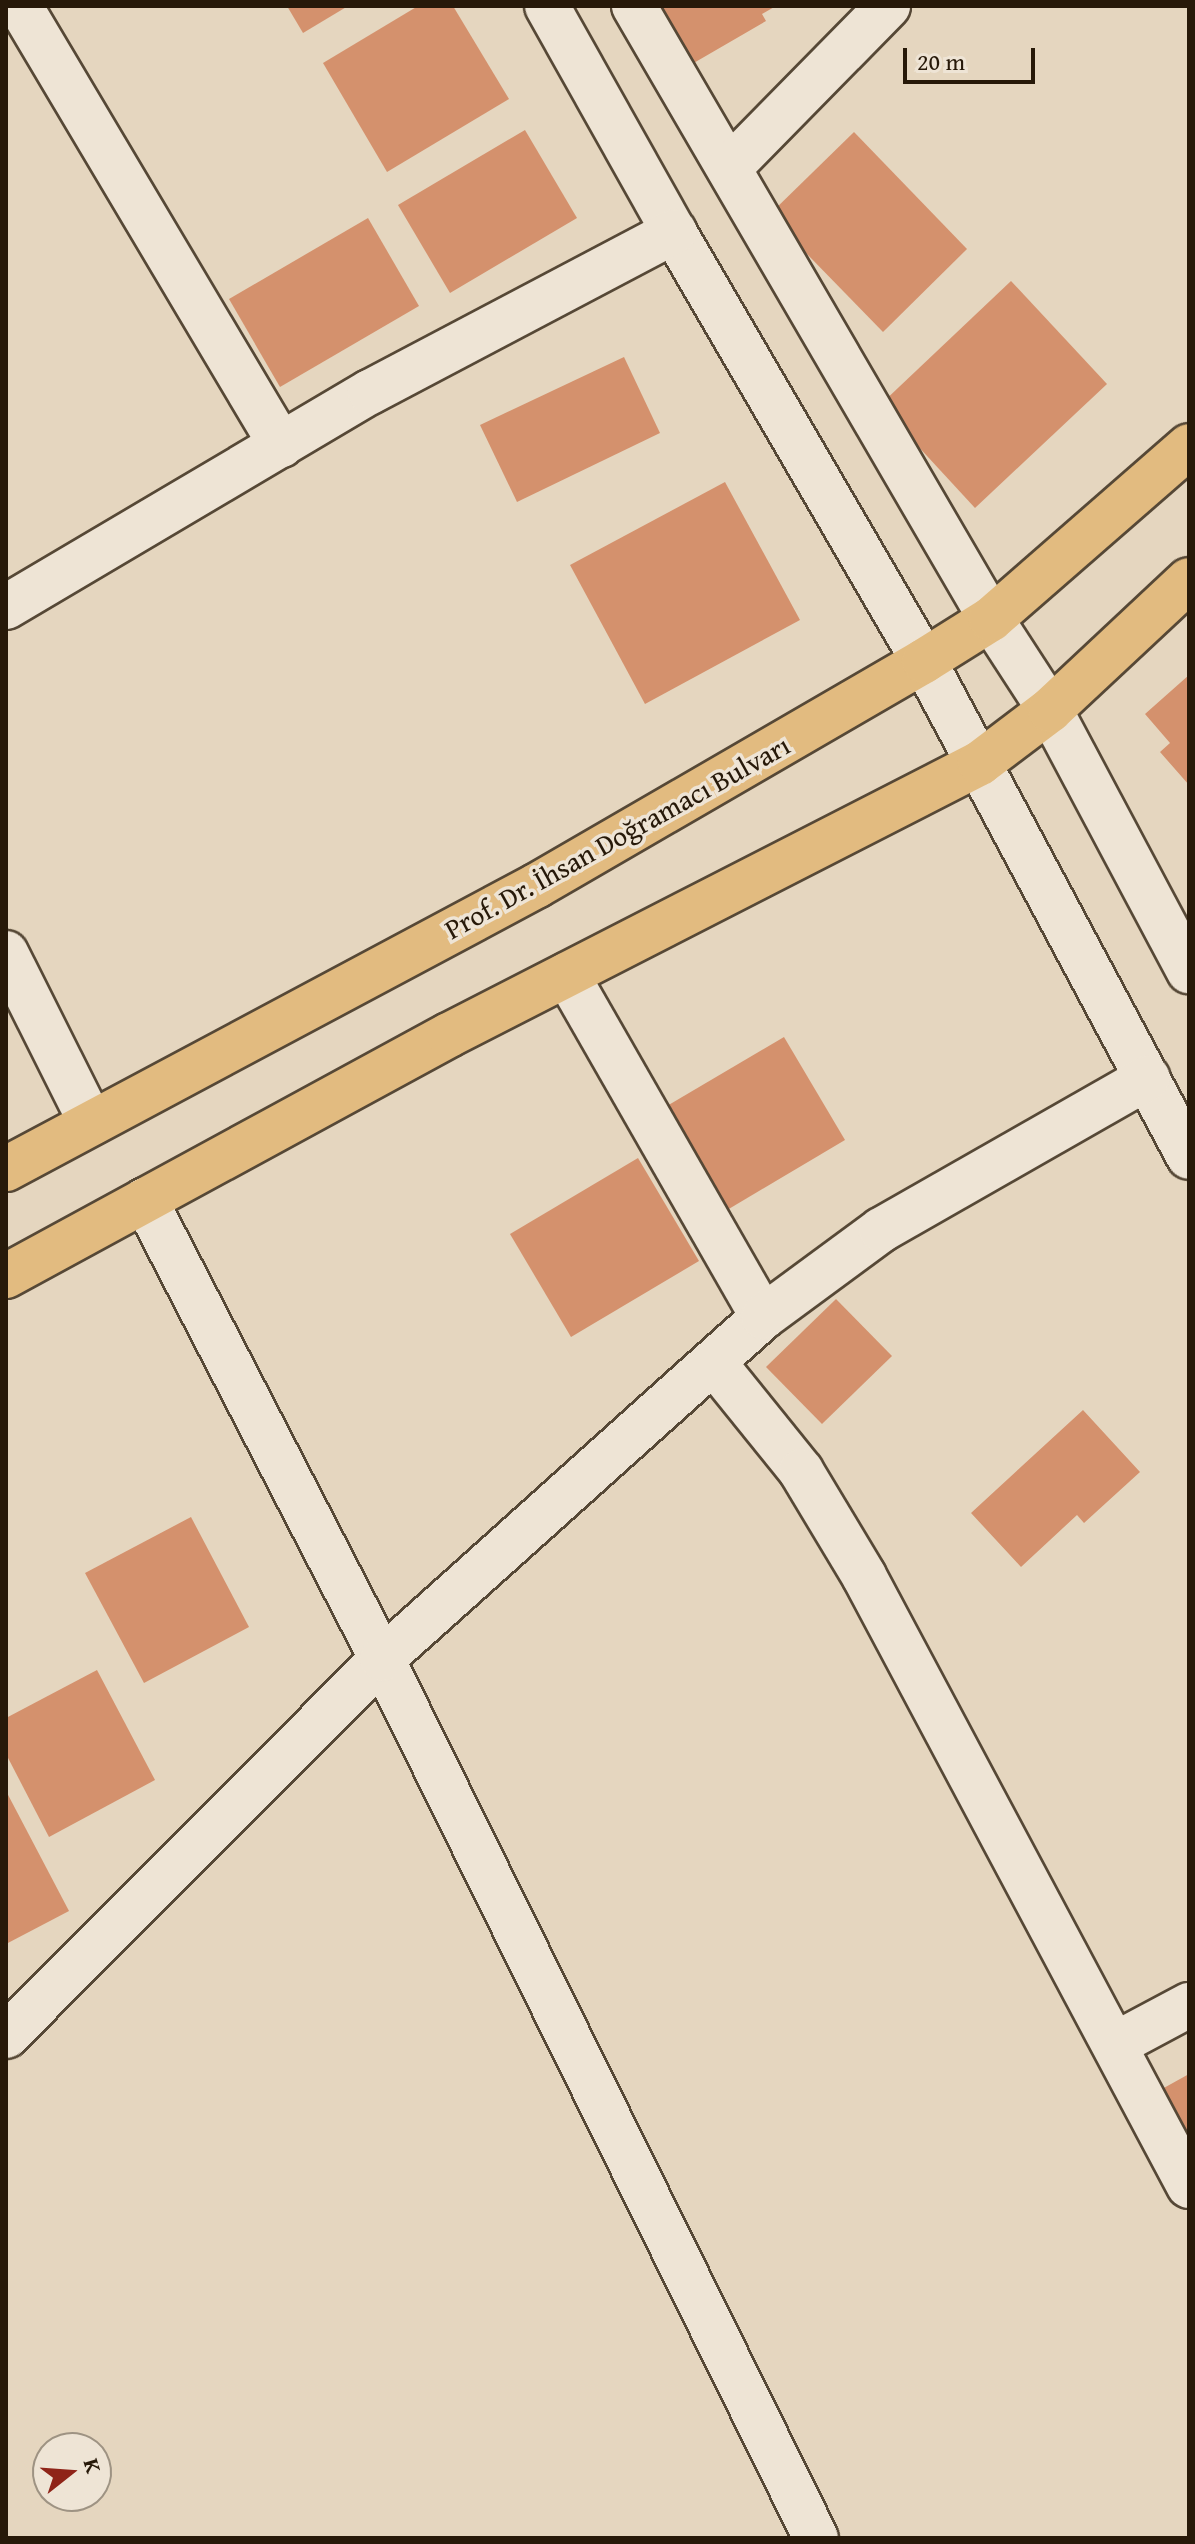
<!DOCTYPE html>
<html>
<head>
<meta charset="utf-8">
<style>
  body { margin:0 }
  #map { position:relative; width:1195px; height:2544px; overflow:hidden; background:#e5d6bf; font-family:"Gentium Book Plus",serif }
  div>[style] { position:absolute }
  .building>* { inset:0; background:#d4916d }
  .roads { filter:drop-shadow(2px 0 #564836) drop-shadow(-2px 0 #564836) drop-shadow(0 2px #564836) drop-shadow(0 -2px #564836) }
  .minor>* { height:44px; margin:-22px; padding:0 22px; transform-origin:22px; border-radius:22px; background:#eee4d5 }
  .major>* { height:44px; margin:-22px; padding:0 22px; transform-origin:22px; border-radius:22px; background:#e2bb80 }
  span { translate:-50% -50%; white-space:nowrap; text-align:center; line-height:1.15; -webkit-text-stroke:7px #eee4d5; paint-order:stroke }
  .street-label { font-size:28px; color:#271909 }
  .frame { position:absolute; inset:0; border:8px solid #271909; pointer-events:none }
  .north { position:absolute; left:32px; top:2432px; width:80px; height:80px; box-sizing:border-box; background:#eee4d5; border:2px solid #9e9383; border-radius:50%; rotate:73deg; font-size:22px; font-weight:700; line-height:32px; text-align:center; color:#271909 }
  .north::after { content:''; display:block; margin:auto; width:28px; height:36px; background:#8f2418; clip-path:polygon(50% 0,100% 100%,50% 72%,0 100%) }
  .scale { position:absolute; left:903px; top:48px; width:132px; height:36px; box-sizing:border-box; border:4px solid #271909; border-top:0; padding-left:10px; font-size:24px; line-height:28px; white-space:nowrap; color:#271909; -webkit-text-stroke:6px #eee4d5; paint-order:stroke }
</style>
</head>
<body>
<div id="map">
  <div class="building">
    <div style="clip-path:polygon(287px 6px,348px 6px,303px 33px)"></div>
    <div style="clip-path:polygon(418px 6px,453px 6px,509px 99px,387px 172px,323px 63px)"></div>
    <div style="clip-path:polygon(658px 6px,776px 6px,762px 14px,766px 21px,692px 64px)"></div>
    <div style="clip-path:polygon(525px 130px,577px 218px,450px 293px,398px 205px)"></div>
    <div style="clip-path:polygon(854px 132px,967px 249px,883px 332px,769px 215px)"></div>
    <div style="clip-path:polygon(368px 218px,419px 306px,280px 387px,229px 299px)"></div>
    <div style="clip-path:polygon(1011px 281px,1107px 384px,975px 508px,880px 405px)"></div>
    <div style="clip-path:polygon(624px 357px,660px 433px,517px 502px,480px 425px)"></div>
    <div style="clip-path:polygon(725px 482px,800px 620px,645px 704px,570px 565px)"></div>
    <div style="clip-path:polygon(1189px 675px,1189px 785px,1160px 752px,1170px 743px,1145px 714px)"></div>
    <div style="clip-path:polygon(784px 1037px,845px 1140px,717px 1216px,655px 1113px)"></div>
    <div style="clip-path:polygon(638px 1158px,699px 1261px,571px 1337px,510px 1234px)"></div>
    <div style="clip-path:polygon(836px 1299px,892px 1356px,822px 1424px,766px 1367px)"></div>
    <div style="clip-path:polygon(1083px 1410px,1140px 1472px,1084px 1523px,1077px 1515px,1021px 1567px,971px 1513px)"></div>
    <div style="clip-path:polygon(191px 1517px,249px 1627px,144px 1683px,85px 1573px)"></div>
    <div style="clip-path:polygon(97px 1670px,155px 1780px,49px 1837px,6px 1754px,6px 1718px)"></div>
    <div style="clip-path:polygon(6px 1791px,69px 1911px,6px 1944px)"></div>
    <div style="clip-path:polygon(1189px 2074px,1189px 2135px,1162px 2089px)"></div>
  </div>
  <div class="roads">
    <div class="minor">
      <div style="left:20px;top:6px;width:511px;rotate:59.27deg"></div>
      <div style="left:547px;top:6px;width:259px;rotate:60.7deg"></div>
      <div style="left:674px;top:232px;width:497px;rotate:59.8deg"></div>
      <div style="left:924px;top:661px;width:562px;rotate:61.89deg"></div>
      <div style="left:634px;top:6px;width:709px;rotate:59.78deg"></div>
      <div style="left:991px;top:619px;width:108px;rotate:57deg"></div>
      <div style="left:1050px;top:710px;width:296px;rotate:62deg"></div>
      <div style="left:729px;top:168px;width:227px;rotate:-45.5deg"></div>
      <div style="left:6px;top:607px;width:423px;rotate:-30.6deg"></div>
      <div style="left:370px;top:392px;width:344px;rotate:-27.8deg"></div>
      <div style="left:6px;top:953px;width:190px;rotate:63.4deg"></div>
      <div style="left:567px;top:975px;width:394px;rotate:60.2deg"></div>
      <div style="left:145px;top:1200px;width:517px;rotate:62.69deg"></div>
      <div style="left:382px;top:1659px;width:980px;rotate:63.72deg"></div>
      <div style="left:714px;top:1363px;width:139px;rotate:51.1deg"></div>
      <div style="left:801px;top:1471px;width:122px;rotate:59deg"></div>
      <div style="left:864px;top:1576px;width:691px;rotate:61.95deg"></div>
      <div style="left:6px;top:2036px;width:532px;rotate:-45.08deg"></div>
      <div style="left:382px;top:1659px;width:512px;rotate:-41.91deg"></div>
      <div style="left:763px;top:1317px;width:147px;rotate:-36.4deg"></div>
      <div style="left:881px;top:1230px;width:307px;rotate:-29.7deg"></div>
      <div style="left:1116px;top:2044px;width:83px;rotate:-28.1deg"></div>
    </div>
    <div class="major">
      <div style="left:6px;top:1169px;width:601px;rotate:-28.1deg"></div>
      <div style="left:536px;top:886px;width:449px;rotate:-30.1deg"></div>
      <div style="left:924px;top:661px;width:79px;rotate:-32.1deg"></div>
      <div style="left:991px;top:619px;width:263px;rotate:-41.1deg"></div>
      <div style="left:6px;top:1276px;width:504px;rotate:-28.55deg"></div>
      <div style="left:449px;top:1035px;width:597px;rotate:-27.12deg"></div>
      <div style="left:980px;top:763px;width:88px;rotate:-37.1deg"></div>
      <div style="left:1050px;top:710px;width:190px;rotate:-43.1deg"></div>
    </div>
  </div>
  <div class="street-label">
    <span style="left:617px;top:837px;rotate:-29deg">Prof. Dr. İhsan Doğramacı Bulvarı</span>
  </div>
  <div class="frame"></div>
  <div class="north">K</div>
  <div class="scale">20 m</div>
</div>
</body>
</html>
